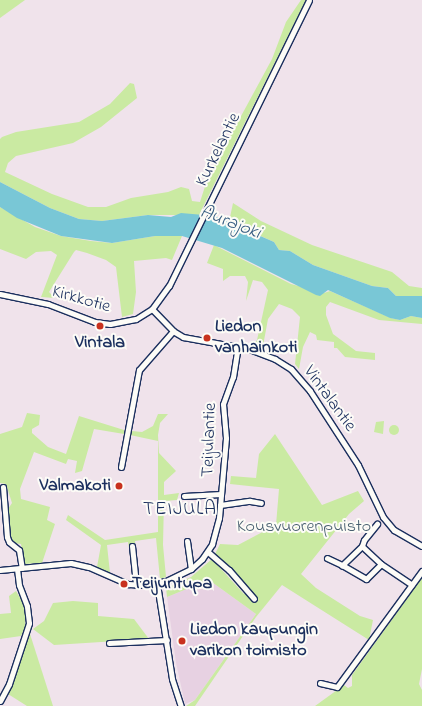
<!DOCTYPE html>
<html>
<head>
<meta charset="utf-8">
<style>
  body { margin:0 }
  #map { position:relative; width:422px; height:706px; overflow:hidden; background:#f0e3eb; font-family:"Indie Flower",sans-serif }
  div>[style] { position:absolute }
  .built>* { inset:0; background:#e7d1e2 }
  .green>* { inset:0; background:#caeaa2 }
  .round { border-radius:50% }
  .water>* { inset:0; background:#79c7d6 }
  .roads { filter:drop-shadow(1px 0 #1b2f5e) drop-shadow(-1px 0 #1b2f5e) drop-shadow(0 1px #1b2f5e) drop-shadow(0 -1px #1b2f5e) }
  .minor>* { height:5px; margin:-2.5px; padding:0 2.5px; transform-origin:2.5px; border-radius:2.5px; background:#fdfcf7 }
  .dots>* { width:11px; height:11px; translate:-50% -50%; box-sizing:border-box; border:2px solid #fdfcf7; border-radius:50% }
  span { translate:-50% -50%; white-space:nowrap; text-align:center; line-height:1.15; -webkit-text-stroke:4px #fdfcf7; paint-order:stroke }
  .street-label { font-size:18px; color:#1b2f5e }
  .poi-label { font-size:18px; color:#1b2f5e; font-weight:700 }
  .left { translate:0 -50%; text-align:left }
  .right { translate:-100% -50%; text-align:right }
  .park-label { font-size:18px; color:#475e6f }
  .water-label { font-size:19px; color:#375d82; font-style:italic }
  .neighbourhood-label { font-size:19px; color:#1b2f5e; letter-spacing:1px }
</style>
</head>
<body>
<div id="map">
  <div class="built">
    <div style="clip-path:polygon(209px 580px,256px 614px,195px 700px,185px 704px,176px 663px,167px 597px)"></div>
  </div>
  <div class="green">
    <div style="clip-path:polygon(0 0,25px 0,0 18px)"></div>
    <div style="clip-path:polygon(301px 0,306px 0,199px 215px,148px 215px,102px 221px,79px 219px,50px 208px,0 182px,0 139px,2px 137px,16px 132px,79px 122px,110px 104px,130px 83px,134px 84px,137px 98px,101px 127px,73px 143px,16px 156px,8px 163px,5px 172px,52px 194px,88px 207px,106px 207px,131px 198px,168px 192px,181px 187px,189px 189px,192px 201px,200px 202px,208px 177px,272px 59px,286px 22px)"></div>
    <div style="clip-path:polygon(233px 203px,261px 221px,312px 245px,392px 272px,409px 286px,422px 288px,422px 296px,396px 296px,388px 288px,372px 286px,313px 265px,290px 251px,279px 250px,274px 242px,229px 222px)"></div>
    <div style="clip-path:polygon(0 207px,35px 227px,61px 236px,91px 241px,112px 243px,155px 236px,182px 236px,172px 260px,166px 258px,134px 261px,136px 292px,133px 314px,122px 317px,116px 267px,106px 260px,87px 253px,76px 250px,74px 252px,49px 292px,55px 298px,41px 297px,57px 255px,51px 251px,36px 252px,26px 259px,0 249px)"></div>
    <div style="clip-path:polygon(214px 245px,291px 284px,324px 293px,330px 291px,391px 318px,400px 320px,411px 316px,422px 318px,422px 324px,379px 320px,330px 302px,326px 307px,326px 315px,333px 334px,356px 351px,375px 353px,375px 360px,345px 357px,337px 348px,334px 348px,334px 342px,317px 340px,316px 335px,310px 332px,303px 347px,299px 369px,295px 364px,300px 317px,292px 309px,279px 304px,268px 319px,263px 346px,254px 344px,257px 340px,268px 290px,262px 282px,253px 280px,246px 301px,248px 282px,245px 276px,230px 276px,223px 281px,223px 269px,207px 263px)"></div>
    <div style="clip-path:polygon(27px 413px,40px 415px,39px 425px,32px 429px,32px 433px,48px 447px,66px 454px,79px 416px,124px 430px,124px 434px,94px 429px,82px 471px,75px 473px,77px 461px,68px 459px,66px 464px,34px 452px,20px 489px,21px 499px,50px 507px,47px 520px,55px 524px,42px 563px,24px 564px,21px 544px,13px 543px,10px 538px,8px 509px,12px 503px,6px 484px,0 483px,0 434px,22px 427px)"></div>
    <div style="clip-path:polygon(158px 414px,168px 414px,160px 423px,158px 435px,159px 453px,176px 471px,164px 482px,164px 495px,179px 493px,177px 500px,164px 501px,163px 545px,166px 577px,160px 579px,156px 538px,135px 541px,136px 555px,130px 555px,128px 542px,107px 545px,110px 573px,97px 567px,101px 545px,66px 520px,68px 515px,105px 540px,158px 532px,158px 441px,130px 435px,132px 431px,142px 432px,153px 426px)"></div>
    <div style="clip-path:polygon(384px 421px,383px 434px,374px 432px,376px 422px)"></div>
    <div class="round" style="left:389px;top:425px;width:10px;height:10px"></div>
    <div style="clip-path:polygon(275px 434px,322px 505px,358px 491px,364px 501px,349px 514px,301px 574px,316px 588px,360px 616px,373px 620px,369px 640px,282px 585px,256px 617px,195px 706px,186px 706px,195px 700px,256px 614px,209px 580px,167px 597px,166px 588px,191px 577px,212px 559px,244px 594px,249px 591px,232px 568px,215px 554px,220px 544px,238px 545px,276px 525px,279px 489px,230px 484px,231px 476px,256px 478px,259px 454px)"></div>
    <div style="clip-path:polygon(422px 578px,422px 669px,419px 684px,422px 690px,422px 706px,315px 706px,344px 685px,348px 688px,352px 686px,352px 675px)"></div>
    <div style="clip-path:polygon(16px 591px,26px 608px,25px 628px,21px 636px,0 639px,0 614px,11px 613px,9px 596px)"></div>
    <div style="clip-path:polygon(73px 601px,98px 603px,98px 616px,134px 619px,149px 639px,54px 645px,33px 629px,44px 621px,53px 603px)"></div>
    <div style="clip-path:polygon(30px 634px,46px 684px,53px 706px,27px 706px,8px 694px,20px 655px)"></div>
  </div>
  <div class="water">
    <div style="clip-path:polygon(0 182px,50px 208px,79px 219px,102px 221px,148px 215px,171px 217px,181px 213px,215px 216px,274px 242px,279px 250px,290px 251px,313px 265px,372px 286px,388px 288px,396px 296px,422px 296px,422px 318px,411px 316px,400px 320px,390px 318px,328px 290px,320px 296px,316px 295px,222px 248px,182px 236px,155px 236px,112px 243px,61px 236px,17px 218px,0 207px)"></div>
  </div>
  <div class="roads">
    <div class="minor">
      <div style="left:0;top:294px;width:49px;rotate:11.8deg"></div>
      <div style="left:48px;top:304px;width:50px;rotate:21deg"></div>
      <div style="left:95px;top:322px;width:15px;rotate:8deg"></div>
      <div style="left:110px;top:324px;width:26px;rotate:-11deg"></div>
      <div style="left:136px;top:319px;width:19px;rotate:-32deg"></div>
      <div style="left:152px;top:309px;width:29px;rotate:-54deg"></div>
      <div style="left:169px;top:286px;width:318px;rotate:-63.9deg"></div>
      <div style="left:152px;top:309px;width:30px;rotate:46deg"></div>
      <div style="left:173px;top:331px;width:12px;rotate:31deg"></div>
      <div style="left:183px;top:337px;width:67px;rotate:10.3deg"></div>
      <div style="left:249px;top:349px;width:28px;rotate:21deg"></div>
      <div style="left:275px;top:359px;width:19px;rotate:32deg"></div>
      <div style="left:291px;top:369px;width:29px;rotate:49deg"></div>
      <div style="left:310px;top:391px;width:88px;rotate:57deg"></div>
      <div style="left:358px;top:465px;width:58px;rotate:64.3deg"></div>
      <div style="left:383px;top:517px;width:17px;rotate:50deg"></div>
      <div style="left:394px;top:530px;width:32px;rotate:30deg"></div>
      <div style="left:121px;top:467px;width:99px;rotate:-79.5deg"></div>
      <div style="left:139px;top:370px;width:52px;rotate:-48.9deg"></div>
      <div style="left:3px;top:487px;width:50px;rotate:85.4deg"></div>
      <div style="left:7px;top:537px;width:5px;rotate:68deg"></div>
      <div style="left:9px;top:542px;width:13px;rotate:39deg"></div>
      <div style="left:19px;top:550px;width:18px;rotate:81deg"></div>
      <div style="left:184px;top:496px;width:37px;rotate:-3deg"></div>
      <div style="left:220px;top:505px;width:30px;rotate:-8deg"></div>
      <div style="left:250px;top:501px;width:11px;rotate:10deg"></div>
      <div style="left:187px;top:541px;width:28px;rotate:82deg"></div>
      <div style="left:132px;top:546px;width:39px;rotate:84deg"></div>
      <div style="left:362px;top:546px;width:6px;rotate:-72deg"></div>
      <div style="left:364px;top:540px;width:21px;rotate:-51deg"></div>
      <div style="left:208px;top:552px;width:28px;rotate:41deg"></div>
      <div style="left:229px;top:570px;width:38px;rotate:49deg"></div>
      <div style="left:327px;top:558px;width:17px;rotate:25deg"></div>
      <div style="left:381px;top:564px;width:26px;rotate:-137deg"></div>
      <div style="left:362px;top:546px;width:28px;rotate:136deg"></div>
      <div style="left:342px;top:565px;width:28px;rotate:30deg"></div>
      <div style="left:366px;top:579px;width:21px;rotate:-45deg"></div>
      <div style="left:381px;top:564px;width:37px;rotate:34deg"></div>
      <div style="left:0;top:570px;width:71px;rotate:-5.6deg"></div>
      <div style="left:71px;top:563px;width:18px;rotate:13deg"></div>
      <div style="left:89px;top:567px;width:43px;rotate:23.6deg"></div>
      <div style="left:128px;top:584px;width:19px;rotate:3deg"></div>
      <div style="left:147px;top:585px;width:19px;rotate:-12deg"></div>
      <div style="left:166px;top:581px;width:28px;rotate:-26deg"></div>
      <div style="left:191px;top:569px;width:15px;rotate:-42deg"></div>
      <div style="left:202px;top:559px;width:18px;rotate:-56deg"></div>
      <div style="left:212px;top:544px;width:27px;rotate:-75deg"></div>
      <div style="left:219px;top:518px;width:80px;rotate:-85deg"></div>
      <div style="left:226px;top:438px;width:34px;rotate:-95deg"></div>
      <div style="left:223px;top:404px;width:29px;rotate:-70deg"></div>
      <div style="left:233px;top:377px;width:30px;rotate:-81deg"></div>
      <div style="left:157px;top:584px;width:96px;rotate:81deg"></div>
      <div style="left:172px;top:679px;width:28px;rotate:72deg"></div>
      <div style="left:109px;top:643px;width:58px;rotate:-3deg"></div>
      <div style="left:320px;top:683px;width:17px;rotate:13deg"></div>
      <div style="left:337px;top:687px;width:144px;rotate:-53.8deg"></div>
      <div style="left:0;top:701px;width:19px;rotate:-62deg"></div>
      <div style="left:9px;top:684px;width:64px;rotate:-71.8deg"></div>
      <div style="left:29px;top:623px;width:17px;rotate:-97deg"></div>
      <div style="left:27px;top:606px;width:22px;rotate:-111deg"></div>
      <div style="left:19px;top:585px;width:16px;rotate:-97deg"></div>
    </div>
  </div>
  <div class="dots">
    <div style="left:100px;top:326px;background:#c8321e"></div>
    <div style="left:207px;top:338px;background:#c8321e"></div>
    <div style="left:119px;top:486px;background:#c8321e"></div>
    <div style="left:124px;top:584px;background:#c8321e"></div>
    <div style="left:182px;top:641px;background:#c8321e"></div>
  </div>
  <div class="street-label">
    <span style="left:219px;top:150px;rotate:-64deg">Kurkelantie</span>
    <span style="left:81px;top:300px;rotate:16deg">Kirkkotie</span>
    <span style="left:329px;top:399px;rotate:54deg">Vintalantie</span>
    <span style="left:210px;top:440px;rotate:-88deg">Teijulantie</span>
  </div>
  <div class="poi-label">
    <span class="left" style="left:215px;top:338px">Liedon<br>vanhainkoti</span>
    <span style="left:100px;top:343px">Vintala</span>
    <span class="right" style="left:111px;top:486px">Valmakoti</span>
    <span class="left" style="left:132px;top:584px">Teijuntupa</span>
    <span class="left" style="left:190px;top:641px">Liedon kaupungin<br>varikon toimisto</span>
  </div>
  <div class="park-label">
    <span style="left:304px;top:527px">Kousvuorenpuisto</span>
  </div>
  <div class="water-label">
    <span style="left:230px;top:223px;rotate:21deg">Aurajoki</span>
  </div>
  <div class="neighbourhood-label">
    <span style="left:180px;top:510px">TEIJULA</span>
  </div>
</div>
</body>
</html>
